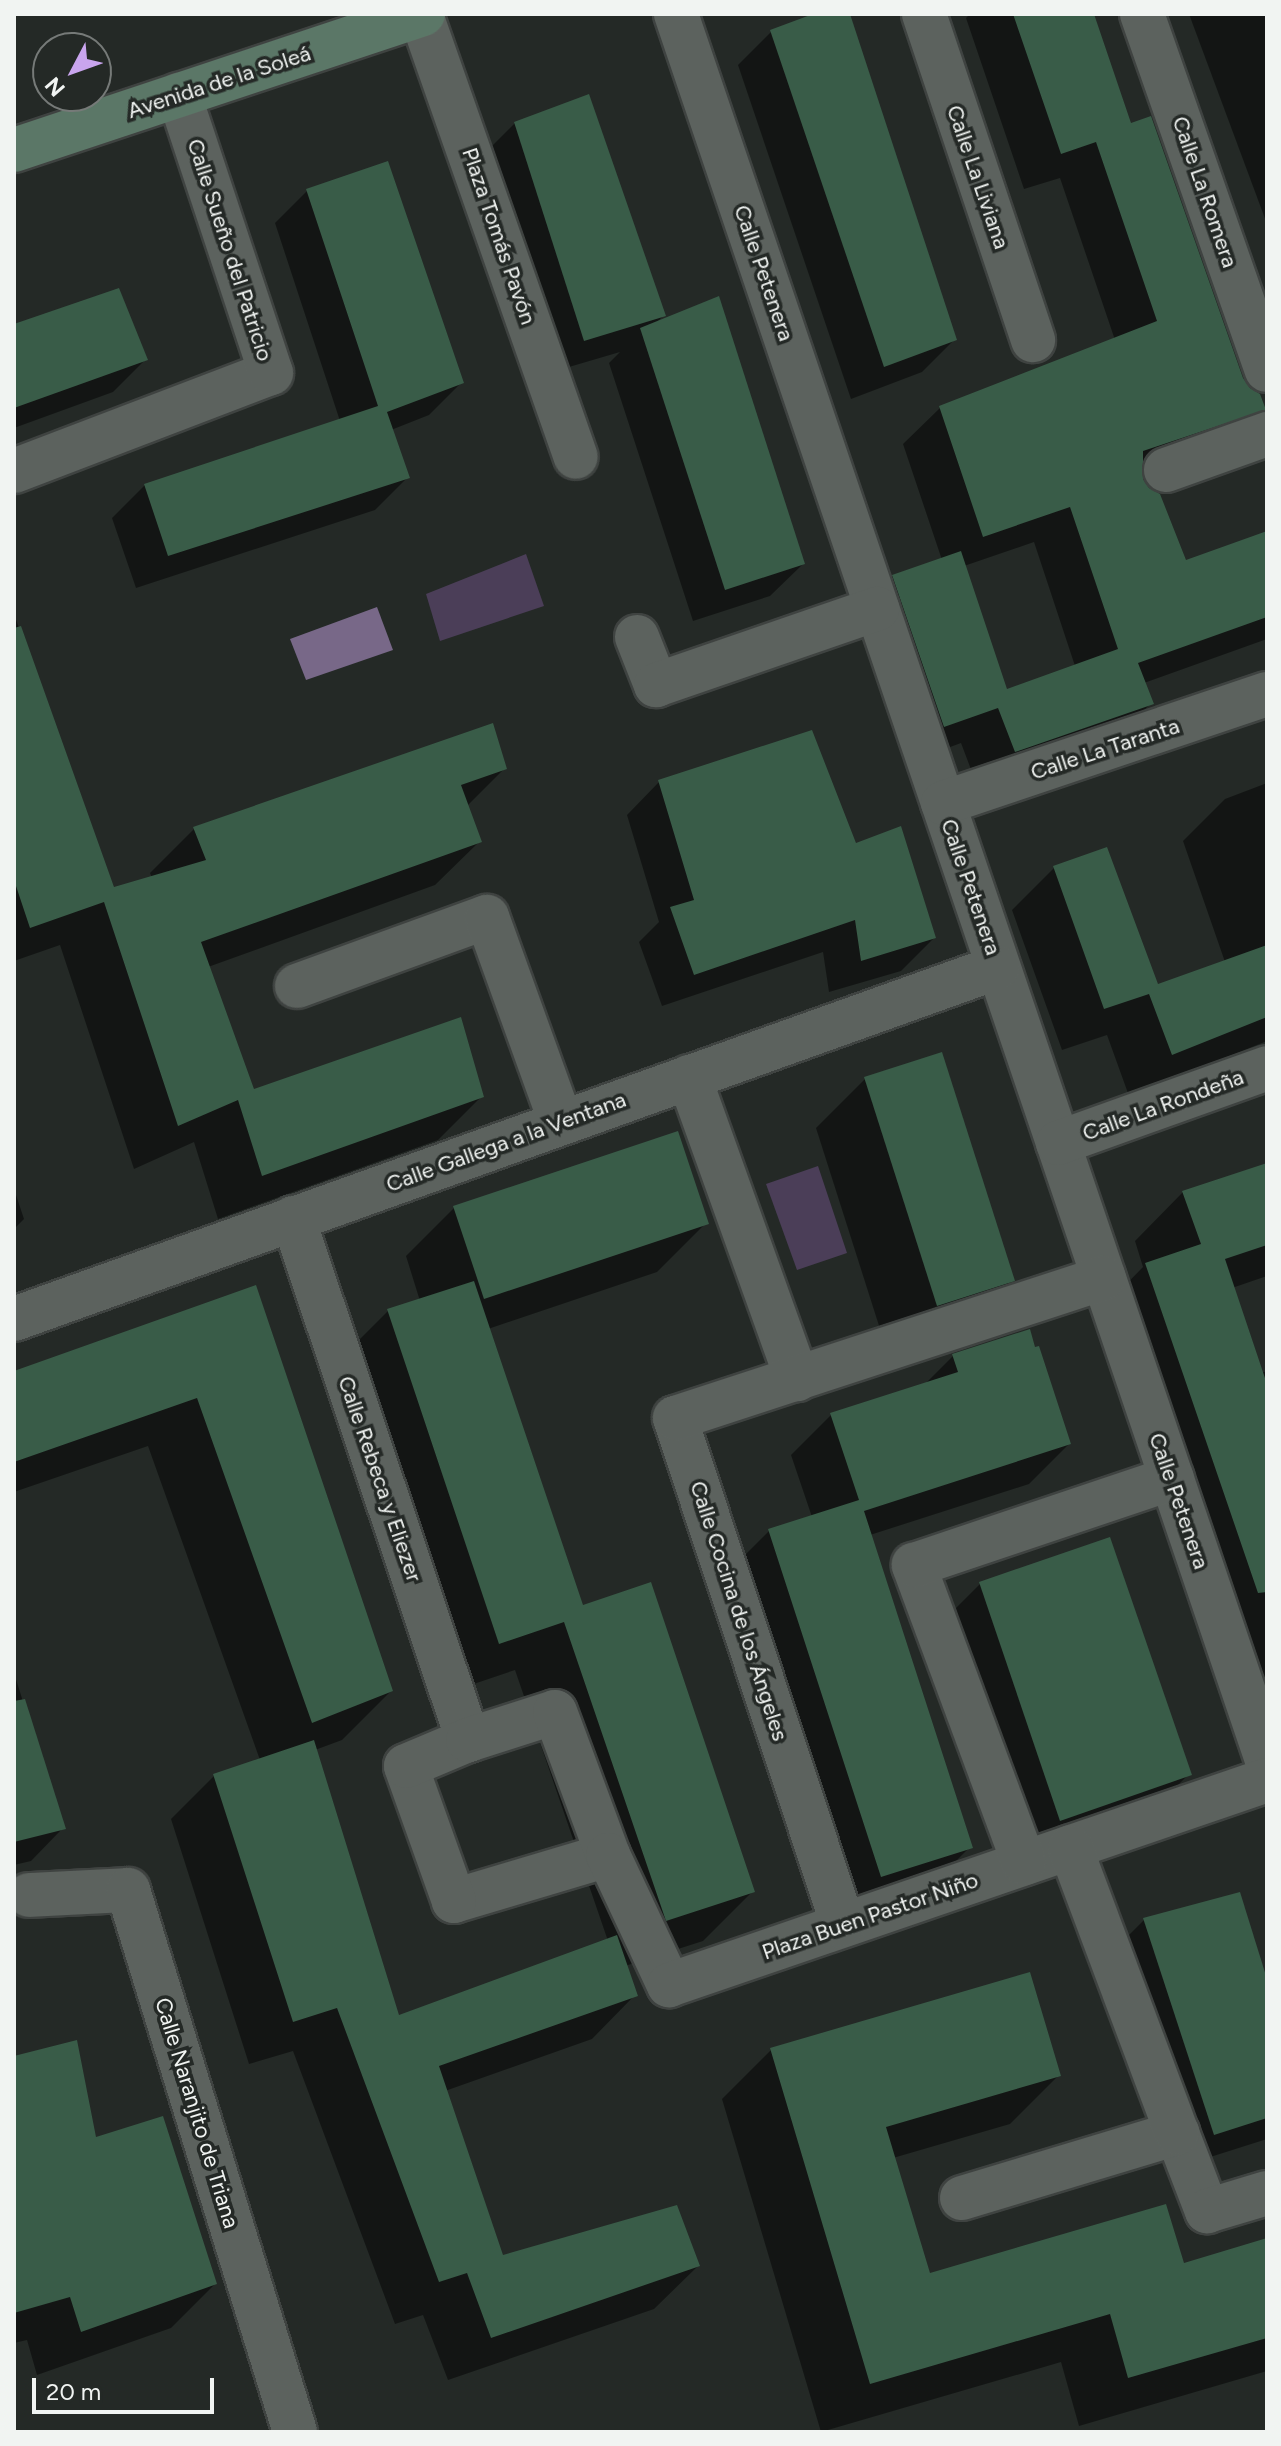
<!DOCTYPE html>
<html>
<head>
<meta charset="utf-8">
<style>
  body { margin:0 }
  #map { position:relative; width:1281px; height:2446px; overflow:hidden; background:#242926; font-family:Figtree,sans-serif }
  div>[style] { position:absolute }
  .green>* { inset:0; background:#4b3e58 }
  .water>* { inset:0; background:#786888 }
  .shadow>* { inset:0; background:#0007 }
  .building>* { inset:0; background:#395c48 }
  .roads { filter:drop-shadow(2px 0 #3f4341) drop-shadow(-2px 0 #3f4341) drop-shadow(0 2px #3f4341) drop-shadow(0 -2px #3f4341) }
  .street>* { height:44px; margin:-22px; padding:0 22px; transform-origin:22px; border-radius:22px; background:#5c625e }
  .secondary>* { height:44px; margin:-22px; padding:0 22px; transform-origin:22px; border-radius:22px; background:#5b7767 }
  span { translate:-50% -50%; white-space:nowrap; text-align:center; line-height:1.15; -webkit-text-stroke:7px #242926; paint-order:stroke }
  .street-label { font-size:22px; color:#f1f4f2 }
  .frame { position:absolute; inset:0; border:16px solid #f1f4f2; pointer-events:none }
  .north { position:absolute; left:32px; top:32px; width:80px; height:80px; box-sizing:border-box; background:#242926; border:2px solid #767a78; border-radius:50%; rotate:229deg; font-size:22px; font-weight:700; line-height:32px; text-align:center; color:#f1f4f2 }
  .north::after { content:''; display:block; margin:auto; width:28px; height:36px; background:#c9a5ee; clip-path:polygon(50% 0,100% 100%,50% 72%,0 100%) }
  .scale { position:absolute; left:32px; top:2378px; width:182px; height:36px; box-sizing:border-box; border:4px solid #f1f4f2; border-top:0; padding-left:10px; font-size:24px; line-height:28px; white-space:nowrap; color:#f1f4f2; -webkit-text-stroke:6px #242926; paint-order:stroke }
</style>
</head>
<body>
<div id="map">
  <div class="green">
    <div style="clip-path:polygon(526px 554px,544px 606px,440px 641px,426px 594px)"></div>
    <div style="clip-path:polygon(818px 1166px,847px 1253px,797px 1270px,766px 1184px)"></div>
  </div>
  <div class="water">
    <div style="clip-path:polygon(377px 607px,393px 650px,306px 680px,290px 639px)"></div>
  </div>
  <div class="shadow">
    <div style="clip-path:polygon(819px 14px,847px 14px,955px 339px,922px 372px,851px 399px,738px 65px,771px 32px)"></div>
    <div style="clip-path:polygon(evenodd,970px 14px,1092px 14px,1130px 125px,1242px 379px,1263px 409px,1227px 446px,1141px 475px,1185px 563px,1267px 533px,1267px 639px,1144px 683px,1151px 703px,1115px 740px,978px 788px,961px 743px,907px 763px,857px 613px,893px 576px,942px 560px,903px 444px,940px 408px,1115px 340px,1060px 178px,1024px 189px,966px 18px,970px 14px,1034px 542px,1075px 666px,1005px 691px,964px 566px,1034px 542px)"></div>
    <div style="clip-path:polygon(1189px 14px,1267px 14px,1267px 224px)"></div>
    <div style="clip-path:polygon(515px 123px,664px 315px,655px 324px,803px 564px,770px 596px,693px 621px,609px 363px,620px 352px,552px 372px,482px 156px)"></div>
    <div style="clip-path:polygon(307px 191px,462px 382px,429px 415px,391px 430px,408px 477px,375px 510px,136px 588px,112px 518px,145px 485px,340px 421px,275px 223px)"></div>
    <div style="clip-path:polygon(14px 326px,145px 360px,113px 392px,14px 428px)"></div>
    <div style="clip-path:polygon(14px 614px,113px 890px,152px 878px,150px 873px,194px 829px,505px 768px,467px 806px,480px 841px,435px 885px,208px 967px,253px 1091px,482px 1096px,438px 1140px,218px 1219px,194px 1142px,134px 1169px,60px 945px,14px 961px)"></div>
    <div style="clip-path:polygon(659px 782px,855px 846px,934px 938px,901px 971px,829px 992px,823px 952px,662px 1006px,639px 942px,659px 922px,627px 815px)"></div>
    <div style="clip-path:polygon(1267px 783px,1267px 1041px,1129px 1096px,1107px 1035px,1062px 1050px,1012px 910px,1054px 868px,1157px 986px,1225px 962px,1183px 841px,1225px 799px)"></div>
    <div style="clip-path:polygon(865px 1079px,1012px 1280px,963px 1329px,888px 1354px,816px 1128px)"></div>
    <div style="clip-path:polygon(1267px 1165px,1267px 1276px,1232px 1288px,1261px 1373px,1267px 1371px,1267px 1813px,1097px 1314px,1143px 1267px,1135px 1241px,1183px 1192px)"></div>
    <div style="clip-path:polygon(14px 1189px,24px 1219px,14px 1229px)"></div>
    <div style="clip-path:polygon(455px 1207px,706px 1223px,657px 1272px,488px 1329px,582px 1608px,752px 1892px,703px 1941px,625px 1966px,635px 1995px,592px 2039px,445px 2091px,502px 2257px,698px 2266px,654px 2309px,448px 2380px,423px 2315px,395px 2324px,293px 2051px,249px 2064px,171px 1819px,214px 1776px,260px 1760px,148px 1446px,14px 1492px,14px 1373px,255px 1288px,391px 1691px,342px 1740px,315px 1750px,398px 2018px,608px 1941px,515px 1670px,450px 1692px,339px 1360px,388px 1311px,420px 1301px,406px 1256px)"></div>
    <div style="clip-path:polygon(953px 1356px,1069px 1444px,1029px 1484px,870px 1535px,970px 1847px,930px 1887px,841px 1916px,729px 1571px,769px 1531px,812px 1517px,791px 1455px,831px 1415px,924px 1385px)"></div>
    <div style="clip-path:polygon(980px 1584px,1189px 1774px,1156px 1807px,1028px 1852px,947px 1617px)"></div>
    <div style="clip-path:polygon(14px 1673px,63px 1828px,31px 1861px,14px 1865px)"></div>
    <div style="clip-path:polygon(1144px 1920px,1267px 1986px,1267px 2139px,1182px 2166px,1112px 1952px)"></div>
    <div style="clip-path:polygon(771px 2050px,1059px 2075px,1010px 2124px,893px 2158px,928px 2276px,1182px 2265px,1267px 2240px,1267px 2371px,1079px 2426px,1061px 2362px,821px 2432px,722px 2099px)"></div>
    <div style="clip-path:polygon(14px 2058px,94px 2140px,215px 2284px,171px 2328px,37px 2375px,27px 2340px,14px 2343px)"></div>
  </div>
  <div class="building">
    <div style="clip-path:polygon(813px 14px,850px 14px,957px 340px,884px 367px,770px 30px)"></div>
    <div style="clip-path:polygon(1013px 14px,1094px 14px,1131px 123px,1151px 116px,1243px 378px,1250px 388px,1260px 394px,1266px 410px,1143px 451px,1143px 479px,1149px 488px,1160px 494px,1186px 560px,1267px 531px,1267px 617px,1138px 663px,1154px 704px,1015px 752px,998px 708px,944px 727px,892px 575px,961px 551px,1007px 689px,1118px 649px,1070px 507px,983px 537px,939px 406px,1157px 321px,1096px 142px,1061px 154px)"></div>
    <div style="clip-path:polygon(589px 94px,666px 316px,584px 341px,514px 122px)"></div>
    <div style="clip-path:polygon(388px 161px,464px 383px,387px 412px,410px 478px,168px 556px,144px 484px,378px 406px,306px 189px)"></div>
    <div style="clip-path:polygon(119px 288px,148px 360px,14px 408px,14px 324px)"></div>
    <div style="clip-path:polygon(719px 296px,805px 564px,725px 590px,640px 328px)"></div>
    <div style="clip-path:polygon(21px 626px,114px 887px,206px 860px,193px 827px,493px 723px,507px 769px,461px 785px,482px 842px,201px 942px,254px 1089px,461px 1017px,484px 1097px,262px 1176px,238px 1100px,178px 1126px,104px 902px,30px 928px,14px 880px,14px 628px)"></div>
    <div style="clip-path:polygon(812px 730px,856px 843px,901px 826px,936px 938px,861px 961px,855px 920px,694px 975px,670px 907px,694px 900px,658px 780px)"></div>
    <div style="clip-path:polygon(1107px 847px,1158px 984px,1267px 945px,1267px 1017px,1172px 1055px,1149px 994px,1104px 1009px,1053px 866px)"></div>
    <div style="clip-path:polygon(942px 1052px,1015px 1281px,937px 1306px,864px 1077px)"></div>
    <div style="clip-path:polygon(678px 1131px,709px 1224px,484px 1299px,453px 1206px)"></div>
    <div style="clip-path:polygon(1267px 1163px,1267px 1245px,1225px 1259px,1267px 1384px,1267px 1592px,1258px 1593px,1145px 1263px,1201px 1244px,1182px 1191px)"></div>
    <div style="clip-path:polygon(474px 1281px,583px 1605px,651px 1582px,755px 1892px,666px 1921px,564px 1622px,499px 1644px,387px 1309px)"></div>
    <div style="clip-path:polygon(256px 1285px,393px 1691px,312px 1723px,197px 1398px,14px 1462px,14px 1371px)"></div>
    <div style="clip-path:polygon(1030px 1329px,1035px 1347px,1039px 1346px,1071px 1444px,864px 1511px,973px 1848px,881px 1877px,768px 1529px,859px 1500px,830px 1413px,958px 1372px,952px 1354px)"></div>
    <div style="clip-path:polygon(1110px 1537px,1192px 1775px,1060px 1821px,979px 1582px)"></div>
    <div style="clip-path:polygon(25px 1699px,66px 1829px,14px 1842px,14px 1701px)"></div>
    <div style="clip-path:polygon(314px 1740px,399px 2015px,617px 1935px,638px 1996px,439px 2066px,503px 2255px,677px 2205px,700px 2266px,491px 2338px,467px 2273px,439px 2282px,337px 2008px,293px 2022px,213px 1774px)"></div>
    <div style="clip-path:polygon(1240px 1892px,1267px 1979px,1267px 2118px,1214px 2135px,1143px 1918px)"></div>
    <div style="clip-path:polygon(1030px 1972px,1061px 2076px,886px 2127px,930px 2273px,1166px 2204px,1184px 2263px,1267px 2238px,1267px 2338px,1128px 2378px,1110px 2314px,870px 2384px,770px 2048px)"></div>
    <div style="clip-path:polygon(77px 2040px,96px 2137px,163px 2116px,217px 2284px,81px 2332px,70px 2297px,14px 2313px,14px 2056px)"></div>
  </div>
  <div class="roads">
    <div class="street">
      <div style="left:676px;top:14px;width:1843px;rotate:71.3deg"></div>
      <div style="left:924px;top:14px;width:344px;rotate:71.5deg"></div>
      <div style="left:1142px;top:14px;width:377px;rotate:70.7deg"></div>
      <div style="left:421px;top:15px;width:468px;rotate:70.7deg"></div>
      <div style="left:1166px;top:470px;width:107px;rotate:-19.6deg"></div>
      <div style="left:14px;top:471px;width:275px;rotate:-20.9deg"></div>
      <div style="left:271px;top:373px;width:293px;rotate:-108.3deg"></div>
      <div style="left:637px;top:637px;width:52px;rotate:68.4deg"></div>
      <div style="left:656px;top:685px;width:234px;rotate:-19deg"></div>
      <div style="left:943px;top:803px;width:342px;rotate:-18.6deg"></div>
      <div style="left:297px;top:986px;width:202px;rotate:-20deg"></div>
      <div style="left:487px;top:917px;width:218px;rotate:70.2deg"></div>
      <div style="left:689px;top:1077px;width:321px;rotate:70.3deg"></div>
      <div style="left:1058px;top:1143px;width:222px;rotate:-19.7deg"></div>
      <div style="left:293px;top:1218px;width:551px;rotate:71.47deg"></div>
      <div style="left:14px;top:1319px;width:1045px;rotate:-19.68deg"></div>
      <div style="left:608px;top:1855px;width:161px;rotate:163.4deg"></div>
      <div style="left:454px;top:1901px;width:143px;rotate:-109.6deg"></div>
      <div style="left:406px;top:1766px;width:67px;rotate:-22.8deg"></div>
      <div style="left:468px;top:1740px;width:91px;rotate:-17.8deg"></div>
      <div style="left:555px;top:1712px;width:153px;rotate:69.7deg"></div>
      <div style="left:608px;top:1855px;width:144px;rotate:64.9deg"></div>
      <div style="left:669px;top:1985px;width:632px;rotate:-18.92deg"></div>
      <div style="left:1024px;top:1863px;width:318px;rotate:-110.3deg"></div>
      <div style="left:914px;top:1565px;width:272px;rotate:-18.6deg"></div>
      <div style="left:29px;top:1895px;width:99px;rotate:-2.9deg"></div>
      <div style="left:128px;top:1890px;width:567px;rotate:72.87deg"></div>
      <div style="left:843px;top:1925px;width:534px;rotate:-108.33deg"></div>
      <div style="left:675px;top:1418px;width:451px;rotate:-18.1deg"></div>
      <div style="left:1177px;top:2133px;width:84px;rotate:69deg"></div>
      <div style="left:1207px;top:2211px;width:63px;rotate:-16.7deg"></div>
      <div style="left:962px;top:2198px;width:225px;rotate:-16.8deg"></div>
      <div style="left:1177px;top:2133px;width:305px;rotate:-110.5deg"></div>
    </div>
    <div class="secondary">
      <div style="left:14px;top:150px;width:431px;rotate:-18.4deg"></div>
    </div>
  </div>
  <div class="street-label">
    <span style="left:219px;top:82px;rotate:-18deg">Avenida de la Soleá</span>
    <span style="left:978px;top:177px;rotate:71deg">Calle La Liviana</span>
    <span style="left:1205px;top:192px;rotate:71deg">Calle La Romera</span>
    <span style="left:499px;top:236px;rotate:71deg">Plaza Tomás Pavón</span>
    <span style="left:230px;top:250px;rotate:72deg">Calle Sueño del Patricio</span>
    <span style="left:764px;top:273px;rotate:71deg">Calle Petenera</span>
    <span style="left:1105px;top:749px;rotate:-18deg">Calle La Taranta</span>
    <span style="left:971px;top:887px;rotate:71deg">Calle Petenera</span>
    <span style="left:1163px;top:1105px;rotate:-20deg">Calle La Rondeña</span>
    <span style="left:506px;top:1142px;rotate:-20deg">Calle Gallega a la Ventana</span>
    <span style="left:380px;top:1479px;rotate:71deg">Calle Rebeca y Eliezer</span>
    <span style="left:1179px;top:1501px;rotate:71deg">Calle Petenera</span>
    <span style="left:739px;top:1611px;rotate:72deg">Calle Cocina de los Ángeles</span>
    <span style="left:870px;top:1916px;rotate:-19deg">Plaza Buen Pastor Niño</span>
    <span style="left:197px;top:2113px;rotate:73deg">Calle Naranjito de Triana</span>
  </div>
  <div class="frame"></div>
  <div class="north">N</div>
  <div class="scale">20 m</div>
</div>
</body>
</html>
